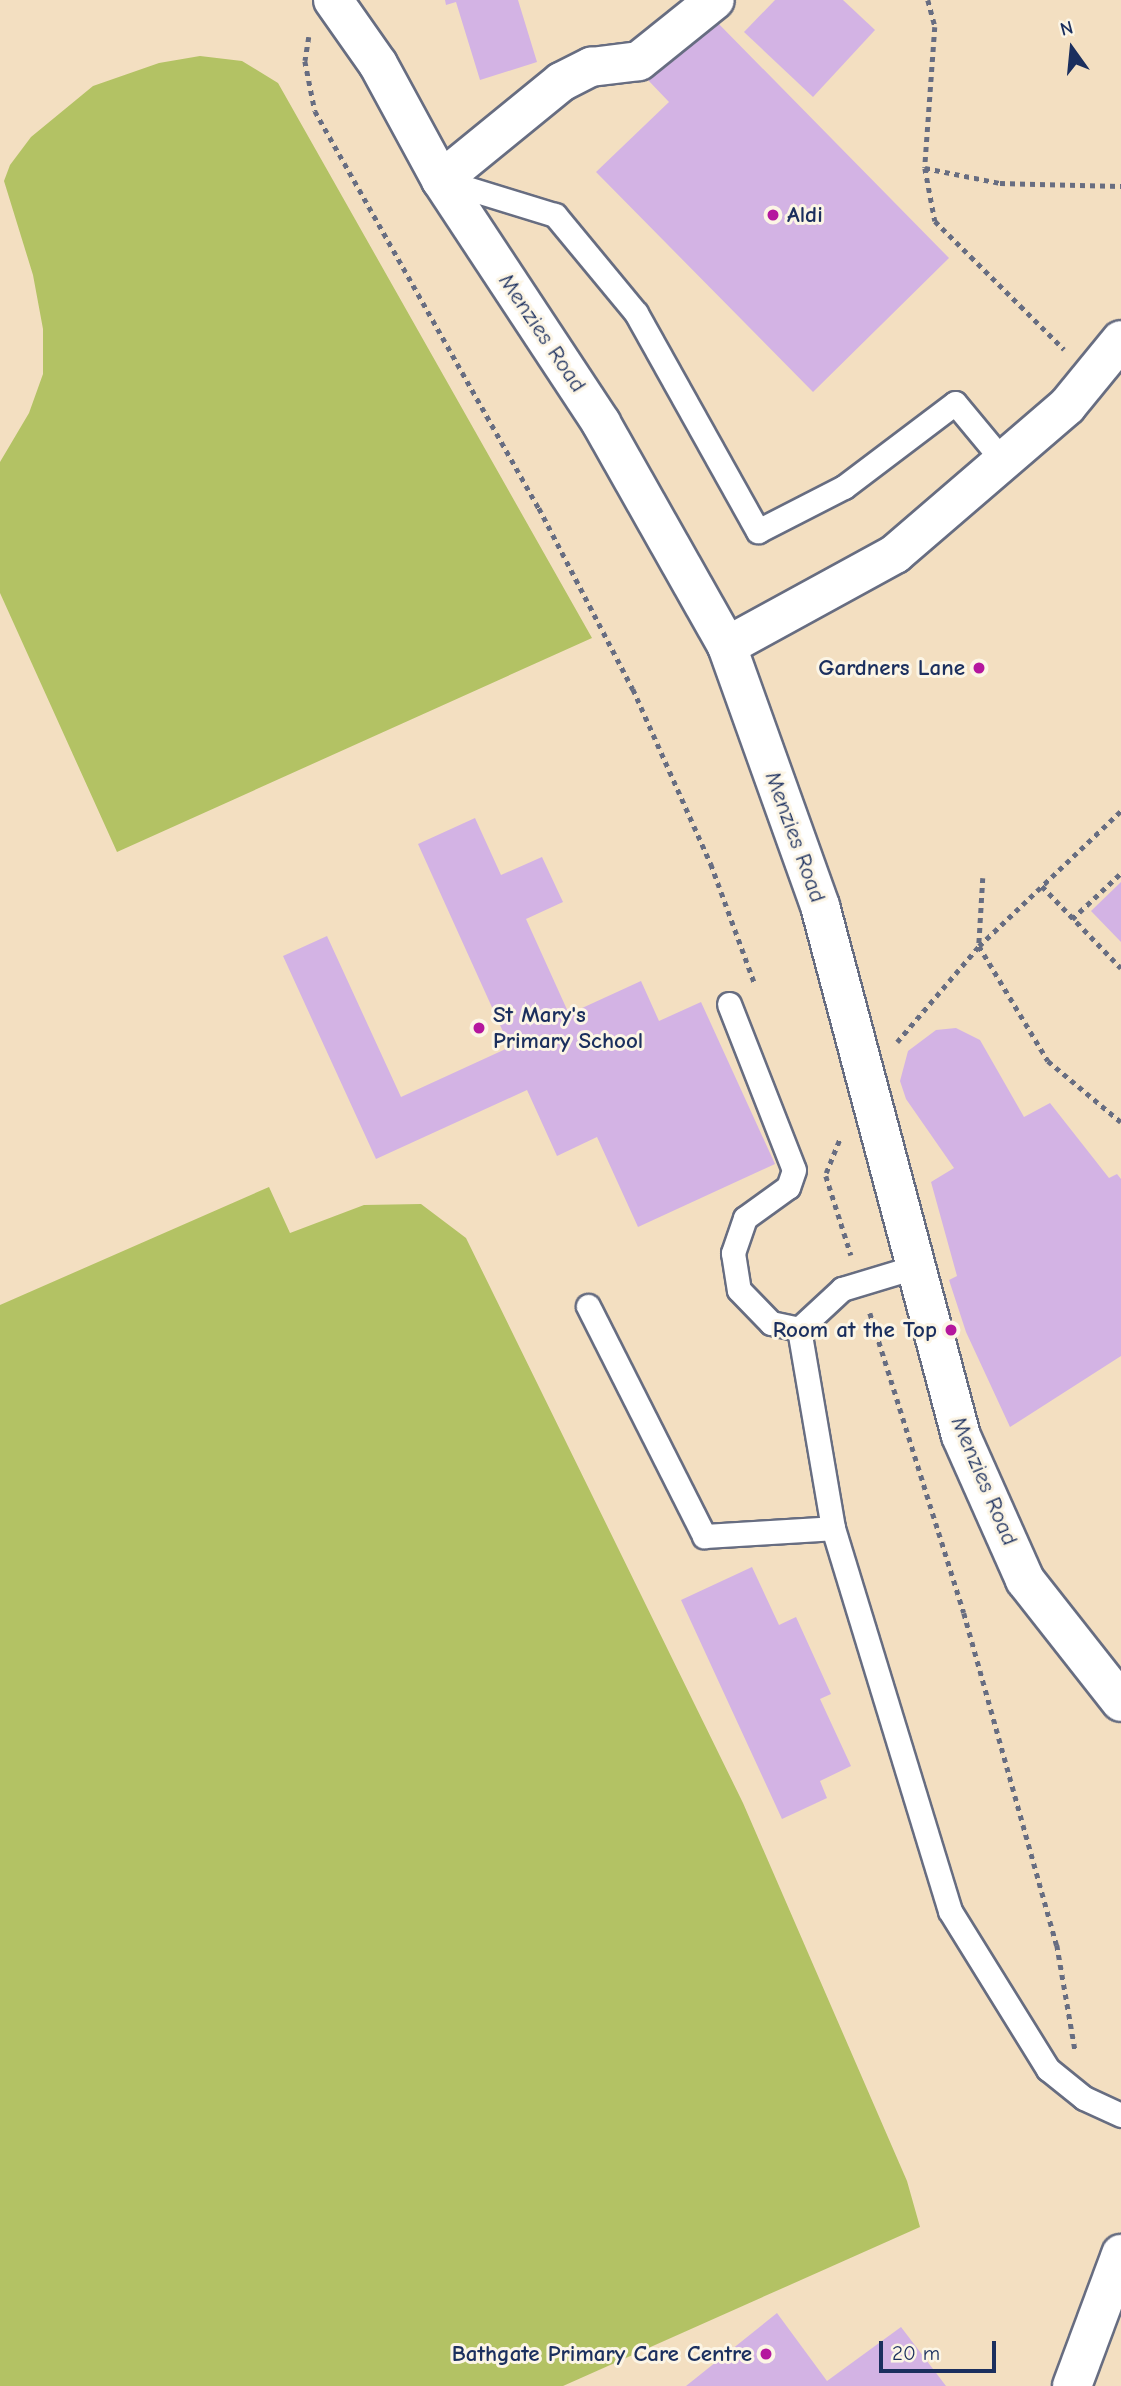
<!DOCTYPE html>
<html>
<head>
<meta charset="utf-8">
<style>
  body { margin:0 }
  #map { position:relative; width:1121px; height:2386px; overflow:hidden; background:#f3dfc1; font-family:"Comic Neue",sans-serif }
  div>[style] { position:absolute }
  .green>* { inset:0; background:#b3c264 }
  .building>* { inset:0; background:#d3b3e4 }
  .path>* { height:4.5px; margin-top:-2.25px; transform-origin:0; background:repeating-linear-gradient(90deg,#676d81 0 5px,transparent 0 10px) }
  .roads { filter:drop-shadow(2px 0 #676d81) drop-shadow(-2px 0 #676d81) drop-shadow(0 2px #676d81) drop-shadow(0 -2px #676d81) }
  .service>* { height:23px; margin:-11.5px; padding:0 11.5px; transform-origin:11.5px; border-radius:11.5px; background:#fff }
  .minor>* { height:38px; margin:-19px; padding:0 19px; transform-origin:19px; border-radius:19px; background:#fff }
  .tertiary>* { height:38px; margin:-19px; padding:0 19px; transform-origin:19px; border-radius:19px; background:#fff }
  .secondary>* { height:38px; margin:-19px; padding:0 19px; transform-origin:19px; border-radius:19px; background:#fff }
  .dots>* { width:19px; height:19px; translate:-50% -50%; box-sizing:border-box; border:4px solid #fcf5e5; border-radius:50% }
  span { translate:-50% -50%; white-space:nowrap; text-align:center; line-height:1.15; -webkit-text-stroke:6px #fcf5e5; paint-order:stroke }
  .poi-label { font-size:23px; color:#1b2f5e; font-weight:700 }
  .left { translate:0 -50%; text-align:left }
  .right { translate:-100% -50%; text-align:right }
  .street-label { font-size:23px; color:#1b2f5e }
  .north { position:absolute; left:1037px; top:14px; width:70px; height:70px; -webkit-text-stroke:5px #fcf5e5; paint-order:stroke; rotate:345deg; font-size:19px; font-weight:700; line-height:28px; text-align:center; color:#1b2f5e }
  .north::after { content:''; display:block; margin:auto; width:24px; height:32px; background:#1b2f5e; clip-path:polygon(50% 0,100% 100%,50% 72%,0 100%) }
  .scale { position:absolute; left:879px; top:2341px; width:117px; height:32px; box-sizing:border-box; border:4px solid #1b2f5e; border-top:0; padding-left:9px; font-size:21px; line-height:24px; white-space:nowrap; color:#1b2f5e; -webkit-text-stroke:5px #fcf5e5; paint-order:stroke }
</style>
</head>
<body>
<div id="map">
  <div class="green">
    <div style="clip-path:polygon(200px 56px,242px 61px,278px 83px,592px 638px,117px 852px,0 593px,0 462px,29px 413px,43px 374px,43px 329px,33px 275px,4px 181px,10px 165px,31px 137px,93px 86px,159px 63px)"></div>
    <div style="clip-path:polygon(269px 1187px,290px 1233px,364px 1205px,421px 1204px,466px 1238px,743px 1803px,907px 2181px,920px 2227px,563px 2386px,0 2386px,0 1305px)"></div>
  </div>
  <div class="building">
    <div style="clip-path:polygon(445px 0,518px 0,537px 62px,480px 80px,456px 2px,446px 5px)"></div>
    <div style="clip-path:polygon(775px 0,843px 0,875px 30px,813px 97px,744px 32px)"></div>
    <div style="clip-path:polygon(712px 17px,949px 258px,813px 392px,596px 172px,669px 102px,647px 79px)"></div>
    <div style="clip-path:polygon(475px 818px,501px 875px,542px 857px,563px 902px,526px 919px,569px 1014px,641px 981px,659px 1021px,701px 1002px,775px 1164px,638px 1227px,597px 1137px,557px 1156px,527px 1090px,376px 1159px,283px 956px,327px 936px,401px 1097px,510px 1047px,418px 844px)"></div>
    <div style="clip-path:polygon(1121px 882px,1121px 942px,1091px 911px)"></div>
    <div style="clip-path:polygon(956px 1028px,980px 1040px,1024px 1117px,1050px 1103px,1109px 1178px,1117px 1174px,1121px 1179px,1121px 1356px,1010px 1427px,966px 1332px,949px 1280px,957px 1276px,931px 1182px,954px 1168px,906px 1099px,900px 1081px,908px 1051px,936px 1030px)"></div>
    <div style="clip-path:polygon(752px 1567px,779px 1625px,796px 1617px,831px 1694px,820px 1699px,851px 1766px,820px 1781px,827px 1798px,782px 1819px,681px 1600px)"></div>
    <div style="clip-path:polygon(777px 2313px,827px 2381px,901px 2327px,946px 2386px,686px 2386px)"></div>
  </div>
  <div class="path">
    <div style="left:928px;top:0;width:28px;rotate:75deg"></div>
    <div style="left:935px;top:27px;width:141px;rotate:94.1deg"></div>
    <div style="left:925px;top:168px;width:54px;rotate:79.3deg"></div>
    <div style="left:935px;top:221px;width:182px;rotate:44.8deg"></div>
    <div style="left:309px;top:37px;width:24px;rotate:99deg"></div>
    <div style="left:305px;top:61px;width:51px;rotate:78.7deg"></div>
    <div style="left:315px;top:111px;width:456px;rotate:60.6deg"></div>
    <div style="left:539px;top:508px;width:204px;rotate:62.6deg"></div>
    <div style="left:633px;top:689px;width:192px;rotate:66deg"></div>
    <div style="left:711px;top:864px;width:128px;rotate:69.9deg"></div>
    <div style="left:925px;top:168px;width:76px;rotate:11.3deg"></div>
    <div style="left:1000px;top:183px;width:121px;rotate:1.4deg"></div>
    <div style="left:983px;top:878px;width:68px;rotate:93.4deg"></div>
    <div style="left:979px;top:946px;width:134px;rotate:59deg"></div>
    <div style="left:1048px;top:1061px;width:95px;rotate:39.9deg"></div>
    <div style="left:1042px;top:886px;width:114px;rotate:46.1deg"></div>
    <div style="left:1072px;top:919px;width:67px;rotate:-43.2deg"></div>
    <div style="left:897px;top:1042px;width:126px;rotate:-49.5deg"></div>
    <div style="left:979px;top:946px;width:196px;rotate:-43.6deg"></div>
    <div style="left:826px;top:1173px;width:37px;rotate:-68deg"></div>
    <div style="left:826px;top:1176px;width:83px;rotate:72.4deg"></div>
    <div style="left:870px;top:1313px;width:314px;rotate:72.6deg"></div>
    <div style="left:964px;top:1613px;width:345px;rotate:74.4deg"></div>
    <div style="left:1057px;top:1945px;width:106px;rotate:80.2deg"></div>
  </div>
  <div class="roads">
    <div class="service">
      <div style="left:441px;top:180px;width:119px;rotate:17.1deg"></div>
      <div style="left:555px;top:215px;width:127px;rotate:50.4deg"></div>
      <div style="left:636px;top:313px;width:250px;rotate:60.8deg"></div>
      <div style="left:758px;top:531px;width:97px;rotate:-27.1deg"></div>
      <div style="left:844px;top:487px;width:139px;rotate:-37.1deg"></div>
      <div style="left:955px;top:403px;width:77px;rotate:50.3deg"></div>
      <div style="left:729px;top:1004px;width:178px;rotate:68.6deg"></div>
      <div style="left:794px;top:1170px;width:18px;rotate:109deg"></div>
      <div style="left:788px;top:1187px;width:53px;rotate:144.2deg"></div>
      <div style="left:745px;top:1218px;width:37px;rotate:109deg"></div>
      <div style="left:733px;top:1253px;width:37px;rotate:81deg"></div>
      <div style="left:739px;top:1290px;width:46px;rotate:45.9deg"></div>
      <div style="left:771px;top:1323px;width:29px;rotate:12deg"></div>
      <div style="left:799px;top:1329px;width:59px;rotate:-42.9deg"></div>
      <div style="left:842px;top:1289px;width:76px;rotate:-16.8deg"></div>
      <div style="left:588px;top:1306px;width:258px;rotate:63.2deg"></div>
      <div style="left:704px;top:1536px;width:129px;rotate:-3.5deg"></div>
      <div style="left:833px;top:1528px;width:400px;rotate:73deg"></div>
      <div style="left:950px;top:1911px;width:186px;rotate:58.2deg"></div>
      <div style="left:1048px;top:2069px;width:46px;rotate:38.9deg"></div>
      <div style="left:1084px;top:2098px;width:41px;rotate:24.7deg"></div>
      <div style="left:799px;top:1329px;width:202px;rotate:80.3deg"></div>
    </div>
    <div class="minor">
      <div style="left:441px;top:180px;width:155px;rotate:-39.2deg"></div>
      <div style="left:561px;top:82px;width:34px;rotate:-27deg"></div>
      <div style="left:591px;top:67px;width:48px;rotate:-7.1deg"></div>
      <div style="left:639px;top:61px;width:97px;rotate:-38.8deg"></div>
      <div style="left:727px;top:646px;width:192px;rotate:-28.7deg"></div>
      <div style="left:895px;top:554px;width:227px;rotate:-40.7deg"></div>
      <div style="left:1067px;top:406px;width:85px;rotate:-50.7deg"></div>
    </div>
    <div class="tertiary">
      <div style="left:333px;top:0;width:78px;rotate:54.9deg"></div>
      <div style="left:378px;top:64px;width:132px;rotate:61.5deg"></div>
      <div style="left:441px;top:180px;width:291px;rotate:56.6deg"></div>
      <div style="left:601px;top:423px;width:256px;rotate:60.5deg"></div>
      <div style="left:727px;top:646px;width:276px;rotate:70.3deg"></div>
      <div style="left:820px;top:906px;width:548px;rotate:75.1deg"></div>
      <div style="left:961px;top:1436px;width:158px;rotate:66deg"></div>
      <div style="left:1025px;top:1580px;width:155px;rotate:51.8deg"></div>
    </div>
    <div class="secondary">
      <div style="left:1072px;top:2386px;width:141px;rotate:-69.6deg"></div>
    </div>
  </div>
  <div class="dots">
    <div style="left:773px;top:215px;background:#b5179e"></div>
    <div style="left:979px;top:668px;background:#b5179e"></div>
    <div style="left:479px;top:1028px;background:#b5179e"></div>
    <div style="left:951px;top:1330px;background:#b5179e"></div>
    <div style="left:766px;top:2354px;background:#b5179e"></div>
  </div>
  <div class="poi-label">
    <span class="left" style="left:787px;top:215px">Aldi</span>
    <span class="right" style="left:965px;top:668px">Gardners Lane</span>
    <span class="left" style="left:493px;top:1028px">St Mary's<br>Primary School</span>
    <span class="right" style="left:937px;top:1330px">Room at the Top</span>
    <span class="right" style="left:752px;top:2354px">Bathgate Primary Care Centre</span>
  </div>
  <div class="street-label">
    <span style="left:542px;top:333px;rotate:56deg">Menzies Road</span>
    <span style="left:795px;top:837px;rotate:70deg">Menzies Road</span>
    <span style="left:984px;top:1481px;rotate:67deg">Menzies Road</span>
  </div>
  <div class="north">N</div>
  <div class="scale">20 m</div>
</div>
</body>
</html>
